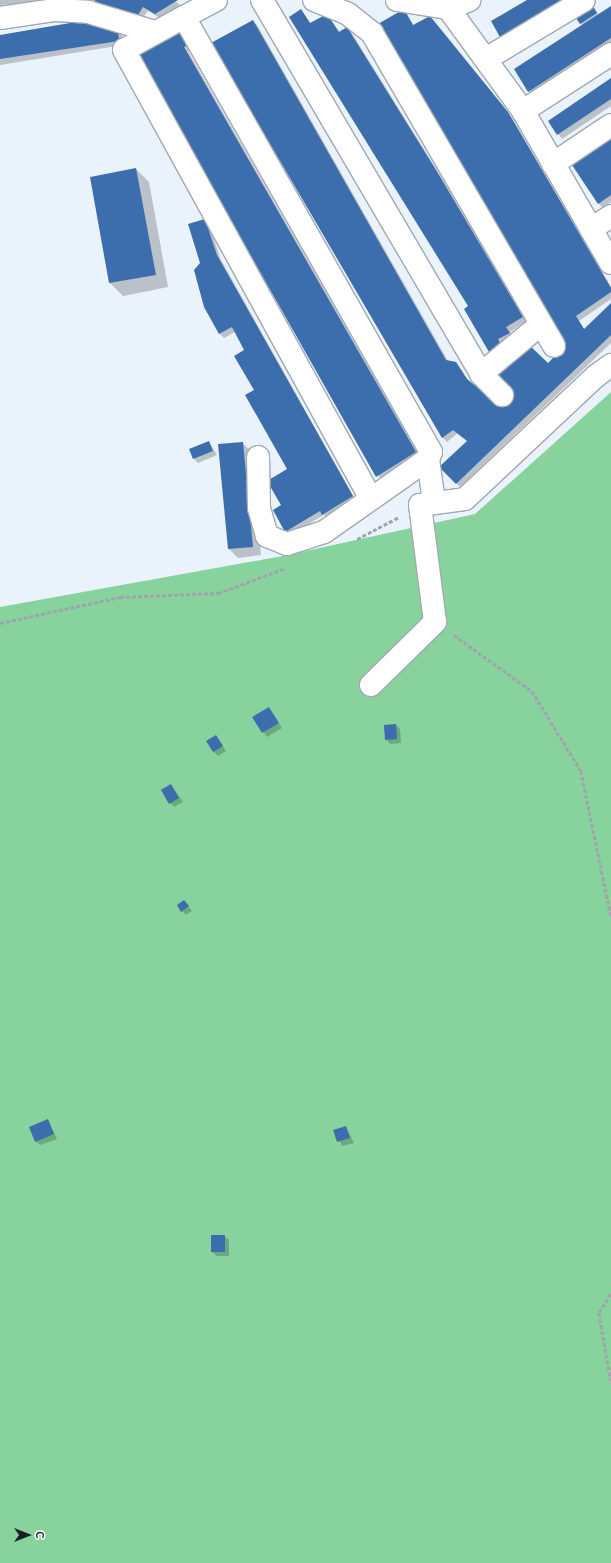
<!DOCTYPE html>
<html>
<head>
<meta charset="utf-8">
<style>
  body { margin:0 }
  #map { position:relative; width:611px; height:1563px; overflow:hidden; background:#eaf2fb; font-family:Lato,sans-serif }
  div>[style] { position:absolute }
  .green>* { inset:0; background:#88d29e }
  .shadow>* { inset:0; background:#0003 }
  .building>* { inset:0; background:#3c6eae }
  .path>* { height:2.5px; margin-top:-1.25px; transform-origin:0; background:repeating-linear-gradient(90deg,#9fa5ac 0 4px,transparent 0 6px) }
  .roads { filter:drop-shadow(1px 0 #a2a8b2) drop-shadow(-1px 0 #a2a8b2) drop-shadow(0 1px #a2a8b2) drop-shadow(0 -1px #a2a8b2) }
  .minor>* { height:22px; margin:-11px; padding:0 11px; transform-origin:11px; border-radius:11px; background:#fff }
  span { translate:-50% -50%; white-space:nowrap; text-align:center; line-height:1.15; -webkit-text-stroke:3px #fff; paint-order:stroke }
  .north { position:absolute; left:8px; top:1515px; width:40px; height:40px; -webkit-text-stroke:3px #fff; paint-order:stroke; rotate:90deg; font-size:11px; font-weight:700; line-height:16px; text-align:center; color:#1c1f22 }
  .north::after { content:''; display:block; margin:auto; width:14px; height:18px; background:#1c1f22; clip-path:polygon(50% 0,100% 100%,50% 72%,0 100%) }
</style>
</head>
<body>
<div id="map">
  <div class="green">
    <div style="clip-path:polygon(611px 392px,611px 1563px,0 1563px,0 607px,283px 556px,475px 514px)"></div>
  </div>
  <div class="shadow">
    <div style="clip-path:polygon(0 0,54px 0,0 5px)"></div>
    <div style="clip-path:polygon(93px 0,174px 0,180px 5px,160px 18px,148px 11px,142px 19px,119px 16px)"></div>
    <div style="clip-path:polygon(591px 4px,599px 15px,611px 7px,611px 45px,533px 95px,529px 91px,582px 25px,575px 15px)"></div>
    <div style="clip-path:polygon(301px 10px,311px 24px,327px 15px,339px 32px,347px 28px,351px 32px,440px 175px,526px 321px,510px 332px,513px 337px,494px 356px,465px 309px,470px 307px)"></div>
    <div style="clip-path:polygon(403px 10px,414px 26px,434px 22px,512px 118px,611px 287px,611px 299px,579px 321px,585px 330px,611px 304px,611px 343px,460px 487px,441px 467px,468px 441px,458px 433px,447px 442px,443px 438px,212px 44px,253px 21px,257px 25px,448px 361px,456px 362px,470px 383px,501px 409px,566px 347px)"></div>
    <div style="clip-path:polygon(178px 28px,191px 49px,188px 51px,420px 457px,381px 480px,136px 52px)"></div>
    <div style="clip-path:polygon(118px 29px,122px 34px,123px 45px,0 65px,0 36px)"></div>
    <div style="clip-path:polygon(611px 79px,611px 106px,562px 139px,549px 121px)"></div>
    <div style="clip-path:polygon(611px 136px,611px 202px,603px 208px,598px 203px)"></div>
    <div style="clip-path:polygon(136px 169px,149px 182px,168px 287px,123px 296px,110px 283px,91px 178px)"></div>
    <div style="clip-path:polygon(205px 220px,209px 225px,221px 260px,356px 501px,327px 518px,324px 515px,290px 535px,286px 531px,283px 506px,288px 470px,256px 390px,246px 351px,235px 332px,224px 338px,220px 334px,205px 306px,202px 263px)"></div>
    <div style="clip-path:polygon(209px 442px,217px 455px,198px 463px,194px 459px)"></div>
    <div style="clip-path:polygon(242px 443px,251px 451px,261px 555px,238px 558px,229px 549px)"></div>
    <div style="clip-path:polygon(269px 708px,282px 728px,267px 737px,253px 717px)"></div>
    <div style="clip-path:polygon(396px 725px,400px 729px,401px 743px,390px 744px,386px 739px)"></div>
    <div style="clip-path:polygon(216px 736px,226px 751px,218px 756px,213px 751px)"></div>
    <div style="clip-path:polygon(171px 785px,183px 802px,174px 807px,170px 803px)"></div>
    <div style="clip-path:polygon(188px 906px,192px 911px,186px 915px,182px 911px)"></div>
    <div style="clip-path:polygon(48px 1120px,57px 1139px,40px 1145px,36px 1141px)"></div>
    <div style="clip-path:polygon(346px 1127px,354px 1143px,342px 1146px,335px 1130px)"></div>
    <div style="clip-path:polygon(224px 1236px,229px 1240px,229px 1256px,217px 1256px,212px 1252px)"></div>
  </div>
  <div class="building">
    <div style="clip-path:polygon(94px 0,178px 0,155px 14px,143px 7px,138px 15px,114px 12px)"></div>
    <div style="clip-path:polygon(527px 0,568px 0,501px 39px,491px 21px)"></div>
    <div style="clip-path:polygon(591px 3px,597px 13px,580px 24px,574px 15px)"></div>
    <div style="clip-path:polygon(611px 6px,611px 38px,528px 92px,514px 69px)"></div>
    <div style="clip-path:polygon(301px 9px,310px 23px,327px 14px,339px 32px,347px 27px,436px 170px,523px 317px,506px 327px,510px 333px,498px 339px,501px 345px,489px 352px,464px 309px,468px 306px,289px 17px)"></div>
    <div style="clip-path:polygon(404px 9px,413px 25px,430px 16px,508px 112px,611px 288px,611px 292px,576px 316px,584px 329px,611px 303px,611px 335px,456px 484px,439px 467px,467px 441px,453px 430px,442px 438px,211px 43px,253px 20px,446px 360px,456px 362px,467px 379px,501px 407px,514px 394px,494px 373px,526px 342px,548px 363px,565px 346px,378px 24px)"></div>
    <div style="clip-path:polygon(76px 22px,94px 22px,118px 28px,119px 41px,0 59px,0 35px)"></div>
    <div style="clip-path:polygon(178px 27px,188px 45px,184px 47px,416px 452px,376px 477px,135px 51px)"></div>
    <div style="clip-path:polygon(611px 78px,611px 99px,557px 135px,548px 121px)"></div>
    <div style="clip-path:polygon(611px 135px,611px 195px,598px 204px,570px 162px)"></div>
    <div style="clip-path:polygon(136px 168px,156px 275px,109px 283px,90px 177px)"></div>
    <div style="clip-path:polygon(205px 219px,217px 255px,353px 496px,322px 515px,320px 511px,285px 532px,273px 510px,281px 505px,267px 481px,287px 469px,245px 395px,254px 390px,234px 356px,244px 350px,232px 327px,219px 334px,204px 307px,194px 270px,200px 263px,188px 224px)"></div>
    <div style="clip-path:polygon(209px 441px,213px 451px,193px 459px,189px 449px)"></div>
    <div style="clip-path:polygon(243px 442px,253px 547px,228px 549px,218px 444px)"></div>
    <div style="clip-path:polygon(269px 707px,279px 723px,262px 733px,252px 717px)"></div>
    <div style="clip-path:polygon(396px 724px,397px 739px,385px 740px,384px 725px)"></div>
    <div style="clip-path:polygon(216px 735px,223px 746px,213px 752px,206px 741px)"></div>
    <div style="clip-path:polygon(171px 784px,179px 798px,169px 804px,161px 790px)"></div>
    <div style="clip-path:polygon(184px 900px,189px 906px,181px 912px,177px 905px)"></div>
    <div style="clip-path:polygon(48px 1119px,54px 1134px,35px 1142px,29px 1127px)"></div>
    <div style="clip-path:polygon(346px 1126px,350px 1138px,337px 1142px,333px 1130px)"></div>
    <div style="clip-path:polygon(211px 1235px,225px 1235px,225px 1252px,211px 1252px)"></div>
  </div>
  <div class="path">
    <div style="left:357px;top:539px;width:47px;rotate:-27.6deg"></div>
    <div style="left:0;top:623px;width:123px;rotate:-12.2deg"></div>
    <div style="left:120px;top:597px;width:98px;rotate:-2.3deg"></div>
    <div style="left:218px;top:593px;width:72px;rotate:-20.2deg"></div>
    <div style="left:454px;top:635px;width:96px;rotate:35.7deg"></div>
    <div style="left:532px;top:691px;width:94px;rotate:58.5deg"></div>
    <div style="left:581px;top:771px;width:148px;rotate:78.3deg"></div>
    <div style="left:611px;top:1294px;width:22px;rotate:122deg"></div>
    <div style="left:599px;top:1313px;width:69px;rotate:80deg"></div>
  </div>
  <div class="roads">
    <div class="minor">
      <div style="left:216px;top:0;width:36px;rotate:152deg"></div>
      <div style="left:184px;top:17px;width:500px;rotate:60.41deg"></div>
      <div style="left:431px;top:452px;width:8px;rotate:113deg"></div>
      <div style="left:428px;top:459px;width:127px;rotate:144.9deg"></div>
      <div style="left:324px;top:532px;width:39px;rotate:162deg"></div>
      <div style="left:287px;top:544px;width:22px;rotate:-158deg"></div>
      <div style="left:267px;top:536px;width:29px;rotate:-106deg"></div>
      <div style="left:259px;top:508px;width:51px;rotate:-91.1deg"></div>
      <div style="left:262px;top:0;width:433px;rotate:59.6deg"></div>
      <div style="left:481px;top:374px;width:77px;rotate:-39.7deg"></div>
      <div style="left:314px;top:0;width:37px;rotate:22deg"></div>
      <div style="left:348px;top:14px;width:31px;rotate:38deg"></div>
      <div style="left:372px;top:33px;width:362px;rotate:59.8deg"></div>
      <div style="left:397px;top:0;width:52px;rotate:8.9deg"></div>
      <div style="left:448px;top:8px;width:127px;rotate:53.9deg"></div>
      <div style="left:523px;top:111px;width:105px;rotate:-32.9deg"></div>
      <div style="left:448px;top:8px;width:23px;rotate:-20deg"></div>
      <div style="left:184px;top:17px;width:68px;rotate:151.2deg"></div>
      <div style="left:124px;top:50px;width:512px;rotate:61.18deg"></div>
      <div style="left:0;top:18px;width:56px;rotate:-8.3deg"></div>
      <div style="left:55px;top:10px;width:33px;rotate:3deg"></div>
      <div style="left:88px;top:12px;width:70px;rotate:16.6deg"></div>
      <div style="left:486px;top:59px;width:114px;rotate:-31deg"></div>
      <div style="left:523px;top:111px;width:136px;rotate:60deg"></div>
      <div style="left:591px;top:229px;width:24px;rotate:-33deg"></div>
      <div style="left:553px;top:164px;width:70px;rotate:-33.9deg"></div>
      <div style="left:591px;top:229px;width:39px;rotate:60deg"></div>
      <div style="left:481px;top:374px;width:30px;rotate:45deg"></div>
      <div style="left:428px;top:459px;width:44px;rotate:82.2deg"></div>
      <div style="left:371px;top:685px;width:90px;rotate:-44.5deg"></div>
      <div style="left:435px;top:622px;width:118px;rotate:-97.3deg"></div>
      <div style="left:420px;top:505px;width:45px;rotate:-7.6deg"></div>
      <div style="left:465px;top:499px;width:180px;rotate:-43.2deg"></div>
      <div style="left:596px;top:376px;width:19px;rotate:-36deg"></div>
    </div>
  </div>
  <div class="north">С</div>
</div>
</body>
</html>
